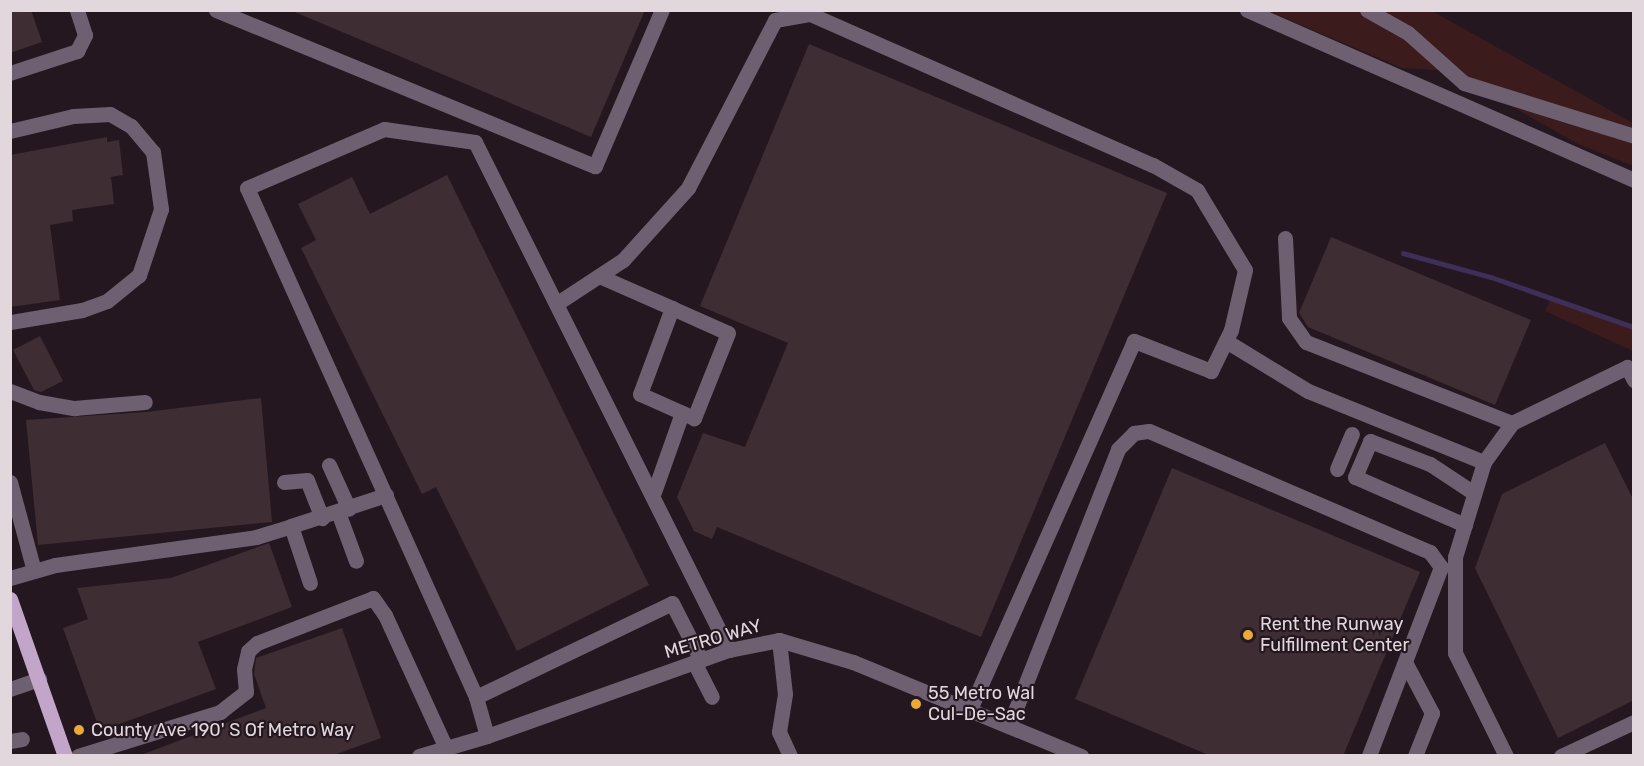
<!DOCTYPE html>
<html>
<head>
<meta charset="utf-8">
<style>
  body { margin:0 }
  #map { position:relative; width:1644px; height:766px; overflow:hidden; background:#241720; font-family:Rubik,sans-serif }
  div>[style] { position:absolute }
  .green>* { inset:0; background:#3c1b1c }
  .stream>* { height:4.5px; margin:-2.25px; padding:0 2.25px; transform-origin:2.25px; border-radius:2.25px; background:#3d2f57 }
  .building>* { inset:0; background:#3e2d33 }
  .minor>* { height:15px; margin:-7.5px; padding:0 7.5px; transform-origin:7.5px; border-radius:7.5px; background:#6e6071 }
  .major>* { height:15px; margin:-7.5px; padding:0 7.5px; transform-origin:7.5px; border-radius:7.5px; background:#c2a6c9 }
  .dots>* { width:16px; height:16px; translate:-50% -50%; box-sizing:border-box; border:3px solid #241720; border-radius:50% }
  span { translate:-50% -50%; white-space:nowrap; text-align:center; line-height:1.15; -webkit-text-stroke:4.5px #241720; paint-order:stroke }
  .poi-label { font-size:18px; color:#e1d7dd }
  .left { translate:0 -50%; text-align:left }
  .street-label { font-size:18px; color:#e1d7dd }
  .frame { position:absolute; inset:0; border:12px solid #e1d7dd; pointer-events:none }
</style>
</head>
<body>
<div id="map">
  <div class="green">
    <div style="clip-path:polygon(1268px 11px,1432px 11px,1633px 123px,1633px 166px,1576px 143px,1450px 71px,1402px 68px)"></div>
    <div style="clip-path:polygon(1551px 299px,1633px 326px,1633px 351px,1545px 311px)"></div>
  </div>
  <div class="stream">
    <div style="left:1403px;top:253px;width:91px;rotate:15.3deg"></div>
    <div style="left:1491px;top:277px;width:151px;rotate:19.3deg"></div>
  </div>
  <div class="building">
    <div style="clip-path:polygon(10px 10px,31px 10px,42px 42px,10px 53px)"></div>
    <div style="clip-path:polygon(290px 10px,645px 10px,591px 137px)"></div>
    <div style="clip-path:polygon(809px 44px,1167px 193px,981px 637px,717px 527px,712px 539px,694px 531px,677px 497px,703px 433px,745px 447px,788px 343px,700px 306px)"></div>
    <div style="clip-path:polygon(107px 137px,107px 142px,119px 140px,123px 175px,111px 177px,114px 204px,72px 210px,73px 221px,50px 225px,60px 300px,10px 307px,10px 155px)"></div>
    <div style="clip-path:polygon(447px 175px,649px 585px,517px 651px,436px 487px,422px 494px,301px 248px,316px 240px,298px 204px,352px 177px,370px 214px)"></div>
    <div style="clip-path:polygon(1331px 237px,1531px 320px,1495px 405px,1308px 327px,1299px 313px)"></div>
    <div style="clip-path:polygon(40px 336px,63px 381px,41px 392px,34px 390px,13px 350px)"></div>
    <div style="clip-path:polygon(261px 398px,272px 522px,38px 545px,26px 420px,146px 412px)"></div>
    <div style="clip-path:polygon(1605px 443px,1634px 501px,1634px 700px,1558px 738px,1475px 568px,1502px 494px)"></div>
    <div style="clip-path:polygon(1172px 468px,1420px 572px,1343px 756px,1211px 756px,1075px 699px)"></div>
    <div style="clip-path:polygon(269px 543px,292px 607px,198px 642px,216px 689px,100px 731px,63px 628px,88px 619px,77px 588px,171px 578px)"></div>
    <div style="clip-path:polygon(342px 628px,381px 738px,331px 756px,138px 756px,266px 708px,254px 674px,256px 658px)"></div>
  </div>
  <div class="minor">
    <div style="left:216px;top:10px;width:410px;rotate:22.4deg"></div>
    <div style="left:595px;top:166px;width:170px;rotate:-66.8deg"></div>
    <div style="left:1247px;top:10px;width:423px;rotate:23.7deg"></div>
    <div style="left:1367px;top:10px;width:47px;rotate:29.3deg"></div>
    <div style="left:1408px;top:33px;width:75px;rotate:41.8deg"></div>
    <div style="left:1464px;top:83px;width:178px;rotate:17.3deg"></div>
    <div style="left:10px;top:73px;width:71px;rotate:-18.2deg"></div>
    <div style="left:77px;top:51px;width:18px;rotate:-63deg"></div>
    <div style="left:85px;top:35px;width:26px;rotate:-108deg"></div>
    <div style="left:10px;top:131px;width:65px;rotate:-13.4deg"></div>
    <div style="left:73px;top:116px;width:37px;rotate:-3deg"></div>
    <div style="left:110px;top:114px;width:24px;rotate:30deg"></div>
    <div style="left:131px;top:126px;width:34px;rotate:50deg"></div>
    <div style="left:153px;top:152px;width:58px;rotate:82deg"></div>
    <div style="left:161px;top:209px;width:70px;rotate:108.4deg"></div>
    <div style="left:139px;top:275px;width:41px;rotate:140.9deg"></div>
    <div style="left:107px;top:301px;width:27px;rotate:160deg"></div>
    <div style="left:82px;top:310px;width:73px;rotate:170.5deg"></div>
    <div style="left:1285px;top:238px;width:80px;rotate:87.1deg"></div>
    <div style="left:1289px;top:318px;width:29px;rotate:55deg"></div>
    <div style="left:1306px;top:342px;width:221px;rotate:21.5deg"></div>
    <div style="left:599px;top:276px;width:80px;rotate:23.7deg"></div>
    <div style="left:672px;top:308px;width:61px;rotate:24.1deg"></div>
    <div style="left:728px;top:333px;width:92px;rotate:111.8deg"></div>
    <div style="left:694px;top:418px;width:59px;rotate:-156deg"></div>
    <div style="left:640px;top:394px;width:92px;rotate:-69.6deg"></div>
    <div style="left:559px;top:302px;width:77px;rotate:-33.3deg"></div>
    <div style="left:623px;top:260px;width:97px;rotate:-47.9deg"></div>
    <div style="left:688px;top:188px;width:189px;rotate:-62.6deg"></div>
    <div style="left:775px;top:20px;width:36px;rotate:-10deg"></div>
    <div style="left:810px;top:14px;width:375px;rotate:23.8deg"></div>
    <div style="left:1153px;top:165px;width:51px;rotate:29.6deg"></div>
    <div style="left:1197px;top:190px;width:93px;rotate:59deg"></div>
    <div style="left:1245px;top:270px;width:62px;rotate:103.1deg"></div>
    <div style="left:1231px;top:330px;width:46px;rotate:116deg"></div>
    <div style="left:1211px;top:371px;width:83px;rotate:-158.7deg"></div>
    <div style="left:1134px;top:341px;width:404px;rotate:114deg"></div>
    <div style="left:1226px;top:341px;width:96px;rotate:31.4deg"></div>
    <div style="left:1308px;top:391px;width:190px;rotate:22deg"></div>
    <div style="left:10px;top:391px;width:31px;rotate:21deg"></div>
    <div style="left:39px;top:402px;width:36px;rotate:10deg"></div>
    <div style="left:74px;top:408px;width:71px;rotate:-4.8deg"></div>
    <div style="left:329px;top:465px;width:48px;rotate:65.6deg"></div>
    <div style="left:1337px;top:469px;width:38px;rotate:-67deg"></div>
    <div style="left:10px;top:482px;width:92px;rotate:74.9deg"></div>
    <div style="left:284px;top:482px;width:23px;rotate:-5deg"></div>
    <div style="left:307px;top:480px;width:41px;rotate:68.5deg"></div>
    <div style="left:654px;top:492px;width:84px;rotate:-70.5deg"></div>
    <div style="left:338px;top:512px;width:52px;rotate:69.8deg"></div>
    <div style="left:1465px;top:525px;width:120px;rotate:-156.4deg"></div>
    <div style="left:1355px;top:477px;width:39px;rotate:-67deg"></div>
    <div style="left:1370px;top:441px;width:64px;rotate:21deg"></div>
    <div style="left:1430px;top:464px;width:53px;rotate:33.4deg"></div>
    <div style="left:291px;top:526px;width:100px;rotate:-18.1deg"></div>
    <div style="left:10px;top:578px;width:47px;rotate:-16.1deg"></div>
    <div style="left:55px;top:565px;width:203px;rotate:-7.9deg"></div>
    <div style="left:256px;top:537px;width:37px;rotate:-17deg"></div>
    <div style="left:291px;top:526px;width:60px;rotate:71.6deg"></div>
    <div style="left:779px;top:640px;width:54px;rotate:83.7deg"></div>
    <div style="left:785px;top:694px;width:38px;rotate:99deg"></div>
    <div style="left:779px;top:732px;width:26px;rotate:65deg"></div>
    <div style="left:694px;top:662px;width:39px;rotate:63deg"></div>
    <div style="left:1405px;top:662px;width:58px;rotate:62.1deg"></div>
    <div style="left:1432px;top:713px;width:46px;rotate:111.6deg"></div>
    <div style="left:10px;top:689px;width:31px;rotate:-19deg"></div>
    <div style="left:476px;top:697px;width:558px;rotate:-114.22deg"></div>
    <div style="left:247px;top:188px;width:149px;rotate:-23.3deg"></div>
    <div style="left:384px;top:129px;width:92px;rotate:8.1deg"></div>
    <div style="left:475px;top:142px;width:568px;rotate:63.43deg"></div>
    <div style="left:1009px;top:726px;width:298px;rotate:-68.5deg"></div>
    <div style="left:1118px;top:449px;width:23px;rotate:-45deg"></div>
    <div style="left:1134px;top:433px;width:15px;rotate:-8deg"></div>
    <div style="left:1149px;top:431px;width:306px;rotate:23.3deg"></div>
    <div style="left:1430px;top:552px;width:19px;rotate:54deg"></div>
    <div style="left:1441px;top:567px;width:202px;rotate:110.9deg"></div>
    <div style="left:487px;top:736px;width:41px;rotate:-105.8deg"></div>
    <div style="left:476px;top:697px;width:217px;rotate:-25.6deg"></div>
    <div style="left:672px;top:603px;width:64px;rotate:63deg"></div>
    <div style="left:10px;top:741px;width:12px;rotate:-9deg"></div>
    <div style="left:78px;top:756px;width:149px;rotate:-17.2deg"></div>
    <div style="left:220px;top:712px;width:33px;rotate:-38deg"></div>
    <div style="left:246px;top:692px;width:23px;rotate:-95deg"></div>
    <div style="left:244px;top:669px;width:18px;rotate:-77deg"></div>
    <div style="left:248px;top:651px;width:12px;rotate:-42deg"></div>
    <div style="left:257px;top:643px;width:124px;rotate:-21.2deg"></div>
    <div style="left:373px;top:598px;width:21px;rotate:55deg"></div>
    <div style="left:385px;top:615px;width:144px;rotate:65.4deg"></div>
    <div style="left:419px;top:756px;width:71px;rotate:-16.4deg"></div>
    <div style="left:487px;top:736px;width:257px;rotate:-19.6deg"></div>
    <div style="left:729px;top:650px;width:51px;rotate:-11.3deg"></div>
    <div style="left:779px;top:640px;width:77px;rotate:16.6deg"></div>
    <div style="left:853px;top:662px;width:247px;rotate:22.4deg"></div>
    <div style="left:1506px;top:756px;width:115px;rotate:-116.3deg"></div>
    <div style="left:1455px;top:653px;width:96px;rotate:-90deg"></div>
    <div style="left:1455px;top:557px;width:99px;rotate:-73deg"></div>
    <div style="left:1484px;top:462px;width:48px;rotate:-54.3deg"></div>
    <div style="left:1512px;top:423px;width:128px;rotate:-26deg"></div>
    <div style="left:1627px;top:367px;width:15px;rotate:62deg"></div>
    <div style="left:1561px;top:756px;width:81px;rotate:-25deg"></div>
  </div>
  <div class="major">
    <div style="left:10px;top:599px;width:166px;rotate:70.7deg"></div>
  </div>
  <div class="dots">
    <div style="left:1248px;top:635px;background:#eaaa38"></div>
    <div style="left:916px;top:704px;background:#eaaa38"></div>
    <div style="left:79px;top:730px;background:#eaaa38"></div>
  </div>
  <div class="poi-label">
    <span class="left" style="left:1260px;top:635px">Rent the Runway<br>Fulfillment Center</span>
    <span class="left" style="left:928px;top:704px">55 Metro Wal<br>Cul-De-Sac</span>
    <span class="left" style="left:91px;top:730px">County Ave 190' S Of Metro Way</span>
  </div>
  <div class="street-label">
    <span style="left:713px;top:639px;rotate:-16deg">METRO WAY</span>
  </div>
  <div class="frame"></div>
</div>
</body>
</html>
